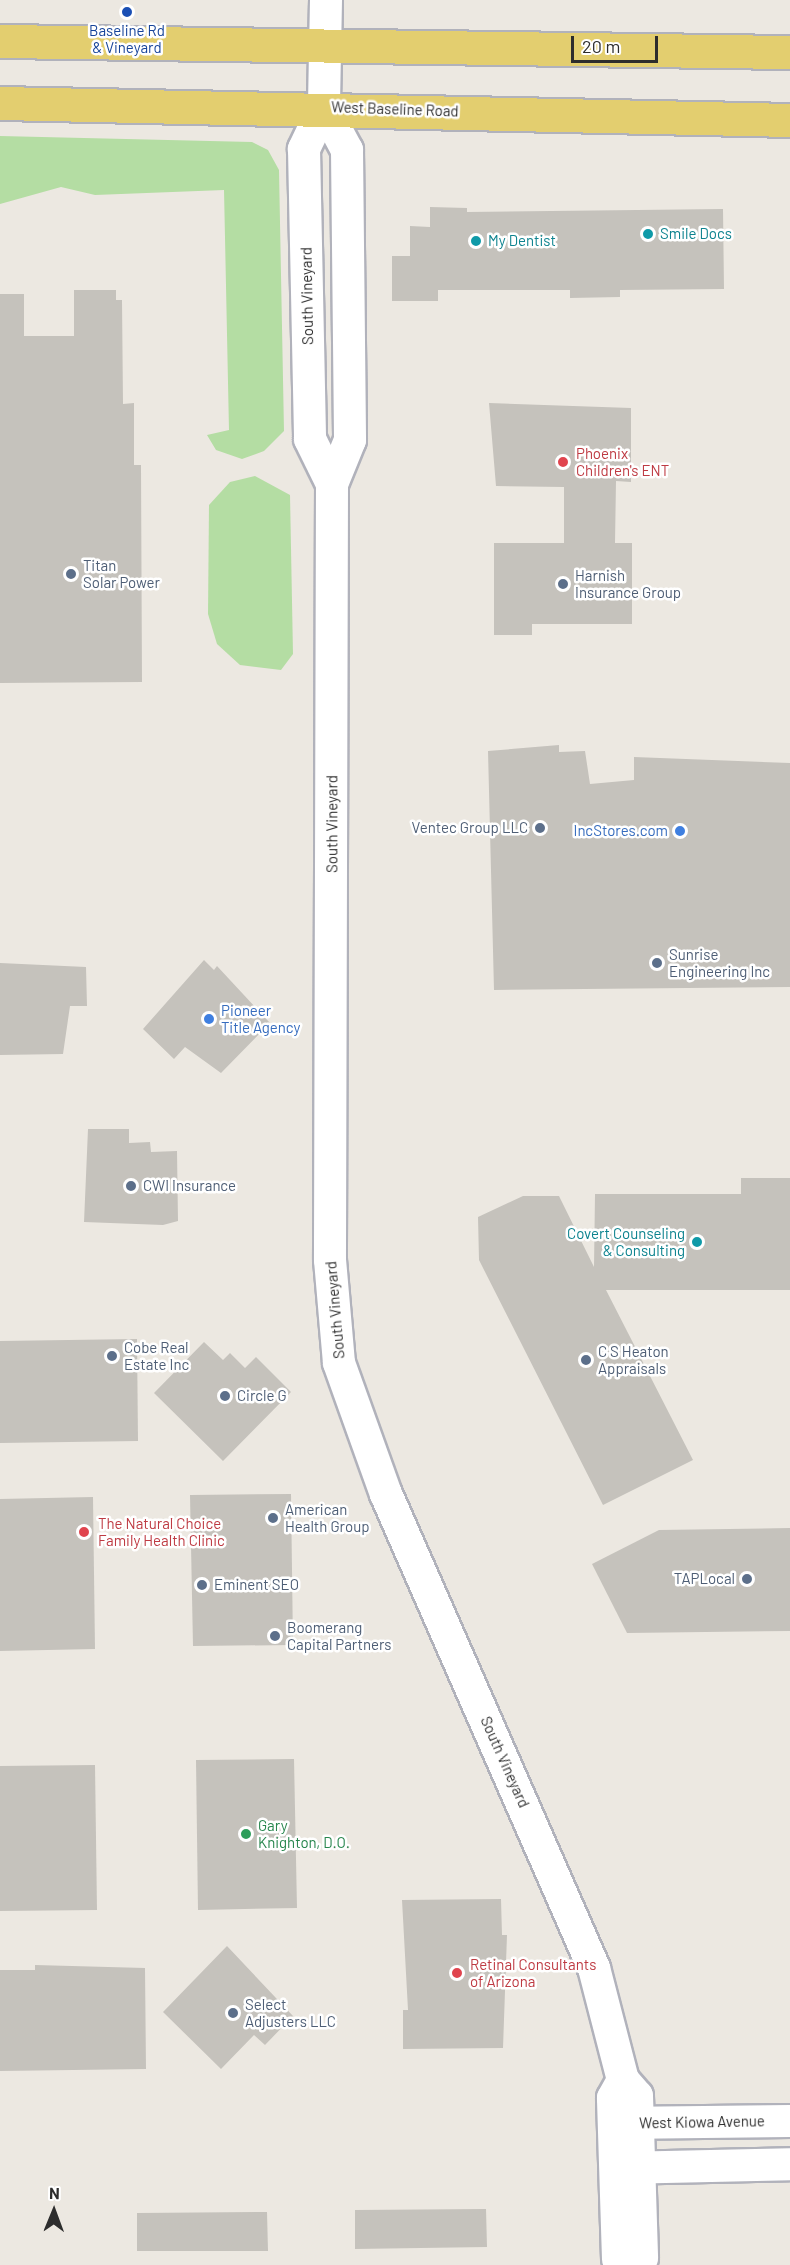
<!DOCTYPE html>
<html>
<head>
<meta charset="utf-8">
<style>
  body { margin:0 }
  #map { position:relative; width:790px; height:2265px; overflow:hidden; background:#ece8e1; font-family:Barlow,sans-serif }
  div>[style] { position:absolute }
  .green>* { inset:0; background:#b4dda3 }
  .building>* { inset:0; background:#c5c2bc }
  .roads { filter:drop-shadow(2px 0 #b1b2bb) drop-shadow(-2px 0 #b1b2bb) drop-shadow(0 2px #b1b2bb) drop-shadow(0 -2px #b1b2bb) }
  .minor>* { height:32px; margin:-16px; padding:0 16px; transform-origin:16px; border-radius:16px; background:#fff }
  .primary>* { height:33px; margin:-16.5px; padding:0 16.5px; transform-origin:16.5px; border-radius:16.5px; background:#e3ce6f }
  .dots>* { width:16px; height:16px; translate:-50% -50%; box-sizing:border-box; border:3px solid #fff; border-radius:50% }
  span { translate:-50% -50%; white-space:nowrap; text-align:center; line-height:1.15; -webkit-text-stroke:5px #fff; paint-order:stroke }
  .transit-label { font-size:15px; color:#164399 }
  .street-label { font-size:15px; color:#2d2d2d }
  .culture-label { font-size:15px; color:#0d838f }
  .left { translate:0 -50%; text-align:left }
  .right { translate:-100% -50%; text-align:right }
  .health-label { font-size:15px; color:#be3a42 }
  .service-label { font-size:15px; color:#4e5e75 }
  .shop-label { font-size:15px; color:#366cbe }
  .leisure-label { font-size:15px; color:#27864d }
  .north { position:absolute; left:24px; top:2181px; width:60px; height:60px; -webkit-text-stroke:4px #fff; paint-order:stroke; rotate:1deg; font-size:16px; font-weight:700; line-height:24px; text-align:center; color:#2d2d2d }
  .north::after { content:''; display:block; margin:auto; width:21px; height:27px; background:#2d2d2d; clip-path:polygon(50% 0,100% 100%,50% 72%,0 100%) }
  .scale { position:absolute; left:571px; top:36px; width:87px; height:27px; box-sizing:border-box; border:3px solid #2d2d2d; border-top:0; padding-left:8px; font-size:18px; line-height:21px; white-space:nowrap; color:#2d2d2d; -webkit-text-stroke:4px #fff; paint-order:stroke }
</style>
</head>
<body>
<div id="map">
  <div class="green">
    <div style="clip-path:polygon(0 136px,252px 142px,268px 150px,279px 170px,284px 431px,264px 451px,242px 459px,216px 450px,207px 435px,229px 430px,224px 190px,95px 195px,61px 187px,0 204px)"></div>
    <div style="clip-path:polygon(255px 476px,290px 495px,293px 654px,281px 670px,240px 665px,217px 644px,208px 614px,209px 505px,230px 482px)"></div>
  </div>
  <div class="building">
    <div style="clip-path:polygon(430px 207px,467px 208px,467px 212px,723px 209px,724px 289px,620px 290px,620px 297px,570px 298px,570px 290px,438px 290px,438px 301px,392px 301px,392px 256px,410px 256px,410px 226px,430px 227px)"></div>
    <div style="clip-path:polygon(74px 290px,116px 290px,116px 300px,122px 300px,123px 404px,134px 403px,134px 465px,141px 465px,142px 682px,0 683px,0 294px,24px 294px,24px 336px,74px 336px)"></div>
    <div style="clip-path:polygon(489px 403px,631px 408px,631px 482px,616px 481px,615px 543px,632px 543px,632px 624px,532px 624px,532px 635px,494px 635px,494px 543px,564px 543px,564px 487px,496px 486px)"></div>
    <div style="clip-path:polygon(559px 745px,559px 752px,585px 751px,590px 784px,634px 780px,634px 757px,790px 763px,790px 987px,494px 990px,488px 751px)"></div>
    <div style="clip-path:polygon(204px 960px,214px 970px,217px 966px,270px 1023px,221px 1073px,185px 1047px,174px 1059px,143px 1029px)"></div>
    <div style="clip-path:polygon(0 963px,86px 967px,87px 1006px,70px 1006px,63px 1054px,0 1055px)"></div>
    <div style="clip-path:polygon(88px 1129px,129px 1129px,129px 1143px,150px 1142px,151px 1152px,177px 1151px,178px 1221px,163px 1225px,84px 1222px)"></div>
    <div style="clip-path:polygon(741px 1178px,790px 1178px,790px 1290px,606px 1290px,693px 1460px,603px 1505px,479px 1260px,478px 1217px,523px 1196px,559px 1196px,594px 1267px,595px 1194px,741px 1194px)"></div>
    <div style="clip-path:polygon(137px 1339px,138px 1441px,0 1443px,0 1341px)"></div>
    <div style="clip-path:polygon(204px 1342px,223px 1360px,230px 1353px,245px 1368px,256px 1357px,291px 1392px,223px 1461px,154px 1393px)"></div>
    <div style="clip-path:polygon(291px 1494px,293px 1645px,193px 1646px,190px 1495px)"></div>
    <div style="clip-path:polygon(93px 1497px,95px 1649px,0 1651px,0 1499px)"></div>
    <div style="clip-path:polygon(790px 1528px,790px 1631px,627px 1633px,592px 1564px,659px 1530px)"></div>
    <div style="clip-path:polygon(294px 1759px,297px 1908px,198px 1910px,196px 1760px)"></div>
    <div style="clip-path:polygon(95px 1765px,97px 1910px,0 1911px,0 1766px)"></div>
    <div style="clip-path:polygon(501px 1899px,502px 1935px,507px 1935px,503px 2048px,403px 2049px,403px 2010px,408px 2010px,402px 1900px)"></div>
    <div style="clip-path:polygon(227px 1946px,293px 2016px,265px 2045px,254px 2035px,221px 2069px,163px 2012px)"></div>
    <div style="clip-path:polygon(35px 1965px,145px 1968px,146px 2069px,0 2071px,0 1970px,35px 1970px)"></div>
    <div style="clip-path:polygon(486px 2209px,487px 2247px,355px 2249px,355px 2210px)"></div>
    <div style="clip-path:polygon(267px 2212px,268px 2251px,137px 2251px,137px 2213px)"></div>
  </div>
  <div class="roads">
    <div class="minor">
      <div style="left:326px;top:0;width:107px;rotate:91.1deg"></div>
      <div style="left:324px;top:107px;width:49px;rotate:61.9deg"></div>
      <div style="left:347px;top:150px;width:290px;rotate:89.4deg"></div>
      <div style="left:350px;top:440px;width:48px;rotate:112.2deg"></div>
      <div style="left:332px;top:484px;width:776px;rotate:90.15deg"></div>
      <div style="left:330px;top:1260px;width:103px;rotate:85deg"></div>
      <div style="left:339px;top:1363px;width:139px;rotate:70.3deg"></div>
      <div style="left:386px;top:1494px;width:518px;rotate:66.31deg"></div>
      <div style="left:594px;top:1968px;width:116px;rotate:75.5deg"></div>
      <div style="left:623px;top:2080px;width:21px;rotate:49deg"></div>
      <div style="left:637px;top:2096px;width:162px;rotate:88.2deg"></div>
      <div style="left:324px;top:107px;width:47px;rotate:115.5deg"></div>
      <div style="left:304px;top:149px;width:290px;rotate:88.8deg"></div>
      <div style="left:310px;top:439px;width:50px;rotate:63.9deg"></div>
      <div style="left:618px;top:2123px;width:172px;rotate:-0.7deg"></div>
      <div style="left:620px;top:2168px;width:170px;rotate:-1.3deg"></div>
      <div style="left:618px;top:2259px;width:161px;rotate:-91.8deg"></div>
      <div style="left:613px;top:2098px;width:21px;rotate:-61deg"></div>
    </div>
    <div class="primary">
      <div style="left:0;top:41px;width:790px;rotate:0.8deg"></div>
      <div style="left:0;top:103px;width:790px;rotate:1.23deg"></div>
    </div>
  </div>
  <div class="dots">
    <div style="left:127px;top:12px;background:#1a4fb4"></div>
    <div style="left:648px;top:234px;background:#0f9aa8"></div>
    <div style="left:476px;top:241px;background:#0f9aa8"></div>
    <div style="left:563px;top:462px;background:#e0444e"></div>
    <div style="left:71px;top:574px;background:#5c6f8a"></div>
    <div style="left:563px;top:584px;background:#5c6f8a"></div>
    <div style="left:540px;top:828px;background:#5c6f8a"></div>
    <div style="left:680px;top:831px;background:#3f7fe0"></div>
    <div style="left:657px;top:963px;background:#5c6f8a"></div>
    <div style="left:209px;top:1019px;background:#3f7fe0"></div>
    <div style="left:131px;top:1186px;background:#5c6f8a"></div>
    <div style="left:697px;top:1242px;background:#0f9aa8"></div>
    <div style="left:112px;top:1356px;background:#5c6f8a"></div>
    <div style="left:586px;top:1360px;background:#5c6f8a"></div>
    <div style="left:225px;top:1396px;background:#5c6f8a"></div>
    <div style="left:273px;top:1518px;background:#5c6f8a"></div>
    <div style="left:84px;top:1532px;background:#e0444e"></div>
    <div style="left:747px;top:1579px;background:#5c6f8a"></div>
    <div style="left:202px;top:1585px;background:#5c6f8a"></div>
    <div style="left:275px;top:1636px;background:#5c6f8a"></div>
    <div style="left:246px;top:1834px;background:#2e9e5b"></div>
    <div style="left:457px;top:1973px;background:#e0444e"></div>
    <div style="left:233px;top:2013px;background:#5c6f8a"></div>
  </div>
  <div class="transit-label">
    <span style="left:127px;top:39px">Baseline Rd<br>&amp; Vineyard</span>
  </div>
  <div class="street-label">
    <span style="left:395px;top:109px;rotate:2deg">West Baseline Road</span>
    <span style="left:307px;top:296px;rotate:-91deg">South Vineyard</span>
    <span style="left:332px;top:824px;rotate:-90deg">South Vineyard</span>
    <span style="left:335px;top:1310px;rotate:-95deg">South Vineyard</span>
    <span style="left:505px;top:1762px;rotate:66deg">South Vineyard</span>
    <span style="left:702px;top:2122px;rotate:-1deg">West Kiowa Avenue</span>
  </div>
  <div class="culture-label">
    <span class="left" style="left:660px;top:234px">Smile Docs</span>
    <span class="left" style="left:488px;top:241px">My Dentist</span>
    <span class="right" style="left:685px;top:1242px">Covert Counseling<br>&amp; Consulting</span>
  </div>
  <div class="health-label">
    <span class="left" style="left:576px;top:462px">Phoenix<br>Children's ENT</span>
    <span class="left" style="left:98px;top:1532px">The Natural Choice<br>Family Health Clinic</span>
    <span class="left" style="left:470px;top:1973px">Retinal Consultants<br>of Arizona</span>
  </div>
  <div class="service-label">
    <span class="left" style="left:83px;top:574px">Titan<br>Solar Power</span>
    <span class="left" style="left:575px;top:584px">Harnish<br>Insurance Group</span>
    <span class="right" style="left:528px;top:828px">Ventec Group LLC</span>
    <span class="left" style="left:669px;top:963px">Sunrise<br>Engineering Inc</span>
    <span class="left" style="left:143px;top:1186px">CWI Insurance</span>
    <span class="left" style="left:124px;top:1356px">Cobe Real<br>Estate Inc</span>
    <span class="left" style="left:598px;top:1360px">C S Heaton<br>Appraisals</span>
    <span class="left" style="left:237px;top:1396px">Circle G</span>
    <span class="left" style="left:285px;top:1518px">American<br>Health Group</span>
    <span class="right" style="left:735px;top:1579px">TAPLocal</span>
    <span class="left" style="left:214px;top:1585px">Eminent SEO</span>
    <span class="left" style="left:287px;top:1636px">Boomerang<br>Capital Partners</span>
    <span class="left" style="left:245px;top:2013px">Select<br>Adjusters LLC</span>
  </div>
  <div class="shop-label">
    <span class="right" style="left:668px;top:831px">IncStores.com</span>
    <span class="left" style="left:221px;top:1019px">Pioneer<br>Title Agency</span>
  </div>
  <div class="leisure-label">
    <span class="left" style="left:258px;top:1834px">Gary<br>Knighton, D.O.</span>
  </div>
  <div class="north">N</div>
  <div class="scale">20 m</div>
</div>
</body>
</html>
